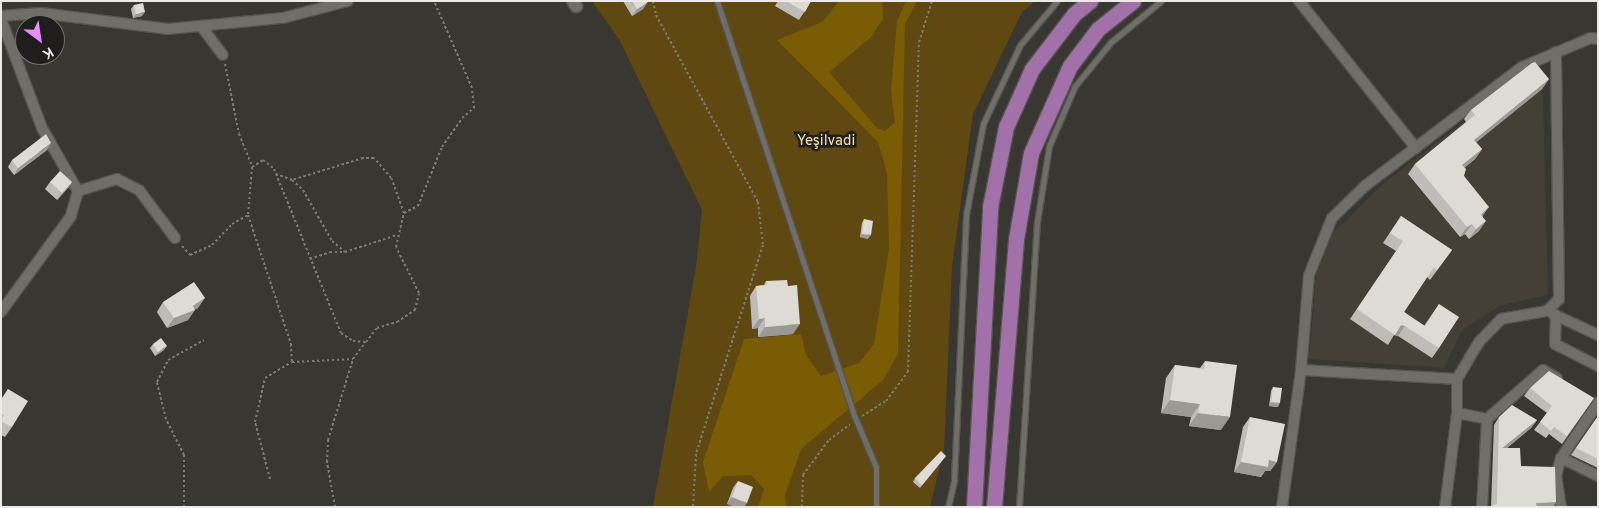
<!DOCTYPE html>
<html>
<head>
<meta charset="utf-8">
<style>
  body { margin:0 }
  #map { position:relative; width:1599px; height:508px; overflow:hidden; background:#393732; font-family:Overpass,sans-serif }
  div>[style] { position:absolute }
  .built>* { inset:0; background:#454035 }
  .green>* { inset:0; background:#5f4911 }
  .water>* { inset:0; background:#7a5c04 }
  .path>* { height:2px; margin-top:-1px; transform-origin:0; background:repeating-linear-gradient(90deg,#7e7c78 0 2.5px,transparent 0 5px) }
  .roads { filter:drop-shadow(1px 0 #55534f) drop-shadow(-1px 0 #55534f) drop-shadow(0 1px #55534f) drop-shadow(0 -1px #55534f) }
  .service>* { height:5px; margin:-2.5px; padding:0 2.5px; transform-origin:2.5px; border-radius:2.5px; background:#706e68 }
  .minor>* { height:10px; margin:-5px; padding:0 5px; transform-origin:5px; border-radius:5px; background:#706e68 }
  .tertiary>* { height:12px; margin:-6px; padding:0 6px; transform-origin:6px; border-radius:6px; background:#706e68 }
  .primary>* { height:15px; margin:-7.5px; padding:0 7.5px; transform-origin:7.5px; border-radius:7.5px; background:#a371aa }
  .wall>* { inset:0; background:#bfbcb7 }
  .shaded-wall>* { inset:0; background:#9b9995 }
  .building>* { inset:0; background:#dedbd5 }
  span { translate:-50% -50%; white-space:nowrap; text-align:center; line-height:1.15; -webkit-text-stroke:5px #1f1e1c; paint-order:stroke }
  .park-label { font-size:15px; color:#fae0a8 }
  .frame { position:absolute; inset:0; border:2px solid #eceae7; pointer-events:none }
  .north { position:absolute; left:15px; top:15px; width:50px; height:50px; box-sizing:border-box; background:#1f1e1c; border:1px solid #71706d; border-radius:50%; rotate:149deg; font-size:14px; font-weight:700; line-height:20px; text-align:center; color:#eceae7 }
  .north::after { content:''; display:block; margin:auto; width:18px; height:22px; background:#e98dfe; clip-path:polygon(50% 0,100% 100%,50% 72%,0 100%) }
</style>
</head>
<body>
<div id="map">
  <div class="built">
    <div style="clip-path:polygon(1527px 73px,1543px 94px,1548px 295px,1501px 305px,1462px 330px,1444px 368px,1309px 359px,1316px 276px,1333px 233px,1383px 184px)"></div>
  </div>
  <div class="green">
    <div style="clip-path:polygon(592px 1px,1035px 1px,1022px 12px,973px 114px,952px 267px,944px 449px,930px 507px,653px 507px,696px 267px,702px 210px,619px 39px)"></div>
  </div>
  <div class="water">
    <div style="clip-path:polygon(839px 1px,882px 1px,883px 19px,870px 38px,829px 72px,877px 128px,885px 131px,895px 122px,891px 91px,897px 21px,906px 1px,917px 1px,905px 24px,898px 354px,883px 380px,801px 449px,785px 495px,786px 507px,758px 507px,764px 489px,751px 475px,723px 476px,709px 492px,703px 462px,744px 339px,801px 334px,806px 355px,821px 376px,859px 363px,874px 344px,889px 249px,887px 173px,878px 142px,777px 40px,822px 22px)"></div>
  </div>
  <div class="path">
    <div style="left:653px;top:1px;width:14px;rotate:78deg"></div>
    <div style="left:656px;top:15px;width:213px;rotate:61.4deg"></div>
    <div style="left:758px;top:202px;width:43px;rotate:83.4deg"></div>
    <div style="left:763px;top:245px;width:219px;rotate:107.8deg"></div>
    <div style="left:696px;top:454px;width:53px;rotate:93.2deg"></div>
    <div style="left:225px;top:64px;width:71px;rotate:78.7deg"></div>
    <div style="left:239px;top:134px;width:35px;rotate:68deg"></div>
    <div style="left:252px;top:167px;width:48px;rotate:94.8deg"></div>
    <div style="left:248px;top:215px;width:136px;rotate:71.6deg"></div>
    <div style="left:291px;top:344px;width:18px;rotate:87deg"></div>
    <div style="left:252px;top:167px;width:13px;rotate:-32deg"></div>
    <div style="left:263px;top:160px;width:14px;rotate:39deg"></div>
    <div style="left:274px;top:169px;width:177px;rotate:67.8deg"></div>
    <div style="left:341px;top:333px;width:14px;rotate:34deg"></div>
    <div style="left:353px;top:341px;width:13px;rotate:4deg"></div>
    <div style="left:366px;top:342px;width:18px;rotate:-52deg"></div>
    <div style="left:377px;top:328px;width:21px;rotate:-17deg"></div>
    <div style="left:397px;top:322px;width:22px;rotate:-34deg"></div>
    <div style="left:415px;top:310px;width:17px;rotate:-77deg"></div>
    <div style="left:419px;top:293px;width:51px;rotate:-116.6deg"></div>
    <div style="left:396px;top:247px;width:35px;rotate:-77deg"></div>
    <div style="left:404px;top:213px;width:37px;rotate:-110deg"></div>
    <div style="left:391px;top:178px;width:26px;rotate:-130deg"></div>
    <div style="left:374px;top:158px;width:11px;rotate:180deg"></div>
    <div style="left:363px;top:158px;width:74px;rotate:162.8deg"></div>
    <div style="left:292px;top:180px;width:17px;rotate:-159deg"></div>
    <div style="left:292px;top:180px;width:15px;rotate:42deg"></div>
    <div style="left:303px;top:190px;width:59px;rotate:60.4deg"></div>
    <div style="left:332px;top:241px;width:17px;rotate:40deg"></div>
    <div style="left:345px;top:252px;width:55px;rotate:-18.1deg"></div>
    <div style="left:404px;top:213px;width:16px;rotate:-27deg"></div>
    <div style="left:418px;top:206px;width:64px;rotate:-67.9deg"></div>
    <div style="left:442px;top:147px;width:35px;rotate:-55deg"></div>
    <div style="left:462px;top:118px;width:16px;rotate:-40deg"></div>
    <div style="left:474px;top:108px;width:20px;rotate:-96deg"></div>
    <div style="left:472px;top:88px;width:95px;rotate:-113.6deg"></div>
    <div style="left:182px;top:246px;width:12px;rotate:48deg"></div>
    <div style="left:190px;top:255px;width:24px;rotate:-24deg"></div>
    <div style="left:212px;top:245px;width:29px;rotate:-46deg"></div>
    <div style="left:232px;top:224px;width:18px;rotate:-29deg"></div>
    <div style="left:310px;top:259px;width:21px;rotate:-19deg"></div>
    <div style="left:330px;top:252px;width:15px"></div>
    <div style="left:862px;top:416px;width:28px;rotate:-32deg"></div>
    <div style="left:886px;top:401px;width:36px;rotate:-53deg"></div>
    <div style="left:908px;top:372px;width:330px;rotate:-88.1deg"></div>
    <div style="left:919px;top:42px;width:43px;rotate:-72.4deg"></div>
    <div style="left:270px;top:479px;width:59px;rotate:-104.7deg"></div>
    <div style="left:255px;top:422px;width:45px;rotate:-77.2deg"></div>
    <div style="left:265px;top:378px;width:31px;rotate:-31deg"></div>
    <div style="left:292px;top:362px;width:61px;rotate:-2.8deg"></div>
    <div style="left:184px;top:507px;width:52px;rotate:-90deg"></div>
    <div style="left:184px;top:455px;width:40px;rotate:-116.6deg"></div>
    <div style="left:166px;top:419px;width:38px;rotate:-104deg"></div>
    <div style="left:157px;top:382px;width:25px;rotate:-63deg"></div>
    <div style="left:168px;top:360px;width:41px;rotate:-29.1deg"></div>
    <div style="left:335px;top:507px;width:46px;rotate:-100.1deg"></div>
    <div style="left:327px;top:462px;width:22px;rotate:-87deg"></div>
    <div style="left:328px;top:440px;width:85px;rotate:-72.8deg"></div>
    <div style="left:353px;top:359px;width:21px;rotate:-53deg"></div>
    <div style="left:802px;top:507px;width:32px;rotate:-88deg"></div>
    <div style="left:803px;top:475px;width:44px;rotate:-53.4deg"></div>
    <div style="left:829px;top:440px;width:26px;rotate:-37deg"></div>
  </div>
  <div class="roads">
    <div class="service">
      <div style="left:717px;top:1px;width:436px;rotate:71.7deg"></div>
      <div style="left:854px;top:415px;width:56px;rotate:67.1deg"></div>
      <div style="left:876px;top:467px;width:40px;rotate:90deg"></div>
      <div style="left:948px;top:507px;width:28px;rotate:-77deg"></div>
      <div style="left:954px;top:480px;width:265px;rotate:-87.4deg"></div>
      <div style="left:966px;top:215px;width:93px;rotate:-79.4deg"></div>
      <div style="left:983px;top:124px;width:87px;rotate:-64.9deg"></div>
      <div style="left:1020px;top:45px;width:57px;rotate:-49.9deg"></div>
      <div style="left:1019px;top:507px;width:286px;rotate:-86.4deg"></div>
      <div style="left:1037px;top:222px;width:77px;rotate:-81deg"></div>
      <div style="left:1049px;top:146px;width:65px;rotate:-66.6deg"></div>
      <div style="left:1075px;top:86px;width:57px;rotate:-50.7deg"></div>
      <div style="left:1111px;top:42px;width:65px;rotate:-39.4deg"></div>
    </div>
    <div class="minor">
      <div style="left:1299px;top:1px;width:188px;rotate:51.5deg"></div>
      <div style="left:1px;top:16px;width:40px;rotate:-4.3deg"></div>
      <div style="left:41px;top:13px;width:128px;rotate:7.2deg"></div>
      <div style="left:168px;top:29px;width:116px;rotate:-5.5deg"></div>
      <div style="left:283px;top:18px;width:67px;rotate:-14.7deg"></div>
      <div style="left:1px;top:19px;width:116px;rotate:69.4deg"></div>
      <div style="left:42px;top:128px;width:73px;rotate:60.3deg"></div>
      <div style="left:78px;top:191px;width:26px;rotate:106deg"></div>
      <div style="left:71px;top:216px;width:119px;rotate:126.1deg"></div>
      <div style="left:201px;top:26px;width:36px;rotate:53deg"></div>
      <div style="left:78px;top:191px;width:41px;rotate:-17.1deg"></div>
      <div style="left:117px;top:179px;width:25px;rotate:27deg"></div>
      <div style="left:139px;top:190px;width:60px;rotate:53.1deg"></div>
      <div style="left:1553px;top:314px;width:50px;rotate:25deg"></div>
      <div style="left:1556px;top:315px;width:29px;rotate:92deg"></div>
      <div style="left:1555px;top:344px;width:48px;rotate:27.1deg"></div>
      <div style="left:1301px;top:370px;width:95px;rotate:-85.2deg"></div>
      <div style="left:1309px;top:275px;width:61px;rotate:-68deg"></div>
      <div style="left:1332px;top:218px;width:46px;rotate:-44.1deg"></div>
      <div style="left:1365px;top:186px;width:197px;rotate:-37.2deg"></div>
      <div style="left:1522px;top:67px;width:75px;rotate:-22.8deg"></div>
      <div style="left:1591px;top:38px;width:7px;rotate:8deg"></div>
      <div style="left:1598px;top:403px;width:66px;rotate:123.9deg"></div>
      <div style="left:1561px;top:458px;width:41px;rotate:25.9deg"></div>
      <div style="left:1457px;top:413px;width:31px;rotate:11deg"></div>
      <div style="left:1561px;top:458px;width:18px;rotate:106deg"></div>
      <div style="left:1556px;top:475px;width:32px;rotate:81deg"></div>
      <div style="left:1282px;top:507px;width:138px;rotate:-82.1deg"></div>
      <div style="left:1301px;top:370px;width:156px;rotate:3.3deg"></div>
      <div style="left:1457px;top:379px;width:43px;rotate:-59.3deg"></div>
      <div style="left:1479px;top:342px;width:32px;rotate:-46deg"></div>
      <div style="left:1501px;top:319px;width:47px;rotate:-9.9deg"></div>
      <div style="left:1547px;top:311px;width:17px;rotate:-45deg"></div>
      <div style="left:1559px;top:299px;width:247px;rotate:-90.7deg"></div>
      <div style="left:1445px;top:507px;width:95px;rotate:-82.7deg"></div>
      <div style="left:1457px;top:413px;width:34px;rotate:-90deg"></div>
      <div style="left:1482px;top:507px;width:88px;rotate:-86.7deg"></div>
      <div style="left:1487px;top:419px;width:74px;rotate:-41.2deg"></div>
      <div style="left:1543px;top:370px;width:16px;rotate:30deg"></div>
    </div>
    <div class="tertiary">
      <div style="left:573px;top:1px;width:6px;rotate:59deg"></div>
    </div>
    <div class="primary">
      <div style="left:974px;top:507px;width:300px;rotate:-86.9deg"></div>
      <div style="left:990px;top:207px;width:82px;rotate:-78.7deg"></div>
      <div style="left:1006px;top:127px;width:64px;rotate:-65.9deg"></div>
      <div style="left:1032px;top:69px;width:69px;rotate:-52.6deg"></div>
      <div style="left:1074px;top:14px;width:21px;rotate:-39deg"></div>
      <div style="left:994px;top:507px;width:269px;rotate:-85.3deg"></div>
      <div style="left:1016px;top:239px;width:87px;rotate:-80.1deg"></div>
      <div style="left:1031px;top:153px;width:95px;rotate:-65.9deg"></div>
      <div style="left:1070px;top:66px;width:46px;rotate:-52.9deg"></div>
      <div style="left:1098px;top:29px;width:45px;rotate:-38.7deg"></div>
    </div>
  </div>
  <div class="wall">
    <div style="clip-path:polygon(623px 1px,647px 1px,643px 9px,632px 16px)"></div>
    <div style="clip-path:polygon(778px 1px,811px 1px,799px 20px,775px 6px)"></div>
    <div style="clip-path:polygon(134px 5px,142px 16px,133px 18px,131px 9px)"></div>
    <div style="clip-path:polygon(1549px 79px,1542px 89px,1476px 142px,1482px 149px,1475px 159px,1464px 168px,1464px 176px,1483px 217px,1479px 231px,1469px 239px,1465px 234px,1460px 237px,1408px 174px,1415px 164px,1466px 122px,1464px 119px,1471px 110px)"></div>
    <div style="clip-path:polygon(47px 150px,14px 175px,8px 167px,12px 160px)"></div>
    <div style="clip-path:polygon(50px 182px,72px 182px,68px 188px,57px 200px,45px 189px)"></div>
    <div style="clip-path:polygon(1401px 216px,1452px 250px,1430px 280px,1427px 277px,1404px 312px,1424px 326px,1439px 304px,1439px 348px,1432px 358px,1398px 336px,1394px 335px,1388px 345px,1350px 319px,1396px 251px,1383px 243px)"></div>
    <div style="clip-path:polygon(864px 219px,868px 239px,860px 237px,862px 223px)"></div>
    <div style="clip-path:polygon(766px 281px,793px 334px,758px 337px,758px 328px,752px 329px,750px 296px,756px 286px,764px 285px)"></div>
    <div style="clip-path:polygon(163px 302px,198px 308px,195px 309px,188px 320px,167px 328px,157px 312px)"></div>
    <div style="clip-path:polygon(153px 344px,164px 350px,155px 356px,150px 348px)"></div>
    <div style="clip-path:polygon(1205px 361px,1221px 430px,1189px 426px,1191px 417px,1161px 413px,1166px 378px,1175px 365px,1200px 368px)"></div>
    <div style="clip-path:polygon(1273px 387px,1278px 407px,1269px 406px,1271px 391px)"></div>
    <div style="clip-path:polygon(1530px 388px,1594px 398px,1562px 444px,1549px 434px,1546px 438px,1534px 430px,1547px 413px,1524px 396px)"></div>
    <div style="clip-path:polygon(8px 389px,12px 427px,5px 437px,1px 435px,1px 399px)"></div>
    <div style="clip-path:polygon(1598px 416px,1598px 468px,1571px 455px)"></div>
    <div style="clip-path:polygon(1250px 417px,1277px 462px,1270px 471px,1265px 471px,1261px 477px,1234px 472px,1243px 427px)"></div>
    <div style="clip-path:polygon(1499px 417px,1537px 420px,1531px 428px,1507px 448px,1521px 466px,1556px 502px,1553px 507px,1491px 507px,1494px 425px)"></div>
    <div style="clip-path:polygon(946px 456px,920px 488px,913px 482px,915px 478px)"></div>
    <div style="clip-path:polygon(738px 481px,744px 507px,736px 507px,727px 504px,733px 488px)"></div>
  </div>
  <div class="shaded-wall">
    <div style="clip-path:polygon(648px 2px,643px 9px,632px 16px,637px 9px)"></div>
    <div style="clip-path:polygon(145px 12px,142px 16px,133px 18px,136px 14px)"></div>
    <div style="clip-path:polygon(1549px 79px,1542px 89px,1467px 150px,1474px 140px)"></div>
    <div style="clip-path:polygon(51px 143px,47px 150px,14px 175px,18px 168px)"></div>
    <div style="clip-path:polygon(1482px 149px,1475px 159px,1455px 175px,1462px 165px)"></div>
    <div style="clip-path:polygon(72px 182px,68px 188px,57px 200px,62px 193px)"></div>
    <div style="clip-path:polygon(1489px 207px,1482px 217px,1481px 215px)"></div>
    <div style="clip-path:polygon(1486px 221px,1479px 231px,1469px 239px,1476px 229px)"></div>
    <div style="clip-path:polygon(1472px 224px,1465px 234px,1460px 237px,1467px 227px)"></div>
    <div style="clip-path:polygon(862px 234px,871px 235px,868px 239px,860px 237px)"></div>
    <div style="clip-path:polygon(205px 298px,198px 308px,193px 311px,195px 310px,188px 320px,167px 328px,174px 318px)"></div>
    <div style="clip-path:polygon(765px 318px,758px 328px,752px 329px,759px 319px)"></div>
    <div style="clip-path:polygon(800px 324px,793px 334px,758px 337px,765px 327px)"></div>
    <div style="clip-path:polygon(1401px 325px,1405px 326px,1398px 336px,1394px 335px)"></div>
    <div style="clip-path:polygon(167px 346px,164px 350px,155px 356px,158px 352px)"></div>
    <div style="clip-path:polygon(1170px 400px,1200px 404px,1191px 417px,1161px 413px)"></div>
    <div style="clip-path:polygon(1271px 402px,1280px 403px,1278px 407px,1269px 406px)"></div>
    <div style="clip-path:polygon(1198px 413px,1230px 417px,1221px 430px,1189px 426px)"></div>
    <div style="clip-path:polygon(1537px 420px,1531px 428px,1498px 455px,1502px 448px)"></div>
    <div style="clip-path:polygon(1269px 460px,1277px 462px,1270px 471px,1265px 471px,1261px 477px,1234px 472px,1241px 462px)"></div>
    <div style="clip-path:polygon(732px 497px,747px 503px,744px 507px,736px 507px,727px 504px)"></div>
    <div style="clip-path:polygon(1556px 502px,1553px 507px,1534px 507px,1536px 503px)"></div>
  </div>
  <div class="building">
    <div style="clip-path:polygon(632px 1px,647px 1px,648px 2px,637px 9px)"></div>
    <div style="clip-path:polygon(786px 1px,811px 1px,805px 12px)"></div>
    <div style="clip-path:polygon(143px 3px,145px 12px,136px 14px,134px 5px)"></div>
    <div style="clip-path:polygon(1535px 62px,1549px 79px,1474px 140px,1482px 149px,1462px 165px,1466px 169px,1464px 176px,1489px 207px,1481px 215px,1486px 221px,1476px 229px,1472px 224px,1467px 227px,1415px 164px,1475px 115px,1471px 110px,1532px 63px)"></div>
    <div style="clip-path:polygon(46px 134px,51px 143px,18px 168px,12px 160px)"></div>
    <div style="clip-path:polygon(60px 171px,72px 182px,62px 193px,50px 182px)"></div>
    <div style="clip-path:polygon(1401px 216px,1452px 250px,1437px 270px,1434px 267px,1404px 312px,1425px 326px,1439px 304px,1459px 317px,1439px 348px,1405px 326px,1401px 325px,1395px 335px,1357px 309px,1403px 241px,1390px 233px)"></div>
    <div style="clip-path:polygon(864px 219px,873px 221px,871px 235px,862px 234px)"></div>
    <div style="clip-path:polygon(787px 280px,788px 286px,797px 285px,800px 324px,765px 327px,765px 318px,759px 319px,756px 286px,767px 285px,766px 281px)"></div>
    <div style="clip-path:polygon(194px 282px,205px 298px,193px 306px,195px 310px,174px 318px,163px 302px)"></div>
    <div style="clip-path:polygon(161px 338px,167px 346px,158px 352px,153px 344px)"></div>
    <div style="clip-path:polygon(1205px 361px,1237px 365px,1230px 417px,1198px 413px,1200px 404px,1170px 400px,1175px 365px,1204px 369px)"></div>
    <div style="clip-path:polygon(1549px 371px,1594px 398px,1567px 436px,1554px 427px,1551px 431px,1540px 422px,1552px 406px,1530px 388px)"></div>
    <div style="clip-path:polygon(1273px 387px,1282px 388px,1280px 403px,1271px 402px)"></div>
    <div style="clip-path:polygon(8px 389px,28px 401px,12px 427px,1px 421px,4px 415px,1px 413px,1px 401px)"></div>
    <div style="clip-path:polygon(1512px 405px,1537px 420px,1502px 448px,1520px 448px,1521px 466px,1555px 467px,1556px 502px,1536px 503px,1537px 507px,1493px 507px,1493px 505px,1497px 504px,1499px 417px)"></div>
    <div style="clip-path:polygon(1598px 416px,1598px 459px,1576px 448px)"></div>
    <div style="clip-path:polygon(1250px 417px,1285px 424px,1277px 462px,1269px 460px,1268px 467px,1241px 462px)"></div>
    <div style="clip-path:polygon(941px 451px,946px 456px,922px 485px,915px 478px)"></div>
    <div style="clip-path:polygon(738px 481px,753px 487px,747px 503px,732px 497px)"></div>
  </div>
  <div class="park-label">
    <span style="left:826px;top:142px">Yeşilvadi</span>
  </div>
  <div class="frame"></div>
  <div class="north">K</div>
</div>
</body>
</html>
